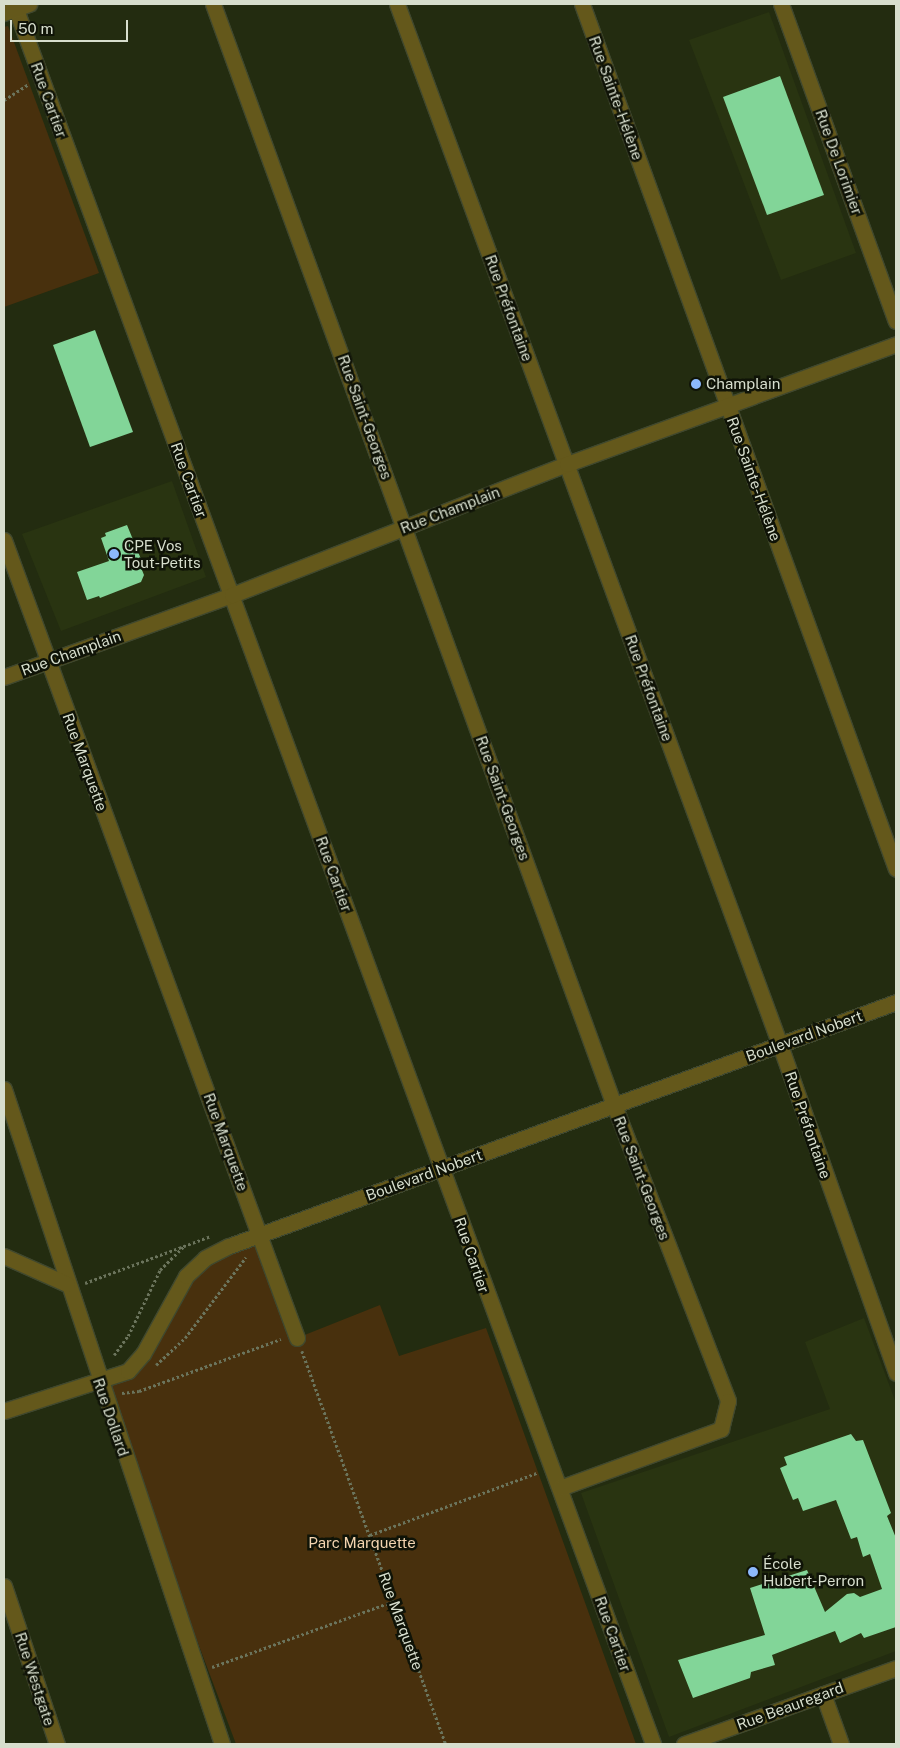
<!DOCTYPE html>
<html>
<head>
<meta charset="utf-8">
<style>
  body { margin:0 }
  #map { position:relative; width:900px; height:1748px; overflow:hidden; background:#232c10; font-family:"Public Sans",sans-serif }
  div>[style] { position:absolute }
  .built>* { inset:0; background:#293411 }
  .green>* { inset:0; background:#48300d }
  .building>* { inset:0; background:#82d598 }
  .path>* { height:2.5px; margin-top:-1.25px; transform-origin:0; background:repeating-linear-gradient(90deg,#6b745c 0 2.5px,transparent 0 5px) }
  .roads { filter:drop-shadow(1px 0 #40482e) drop-shadow(-1px 0 #40482e) drop-shadow(0 1px #40482e) drop-shadow(0 -1px #40482e) }
  .minor>* { height:15px; margin:-7.5px; padding:0 7.5px; transform-origin:7.5px; border-radius:7.5px; background:#64581b }
  .dots>* { width:14px; height:14px; translate:-50% -50%; box-sizing:border-box; border:2px solid #0f1307; border-radius:50% }
  span { translate:-50% -50%; white-space:nowrap; text-align:center; line-height:1.15; -webkit-text-stroke:5px #0f1307; paint-order:stroke }
  .street-label { font-size:15px; color:#d7decd }
  .poi-label { font-size:15px; color:#d7decd }
  .left { translate:0 -50%; text-align:left }
  .park-label { font-size:15px; color:#f4d5b0 }
  .frame { position:absolute; inset:0; border:5px solid #d7decd; pointer-events:none }
  .scale { position:absolute; left:10px; top:20px; width:118px; height:22px; box-sizing:border-box; border:2px solid #d7decd; border-top:0; padding-left:6px; font-size:15px; line-height:18px; white-space:nowrap; color:#d7decd; -webkit-text-stroke:4px #0f1307; paint-order:stroke }
</style>
</head>
<body>
<div id="map">
  <div class="built">
    <div style="clip-path:polygon(769px 12px,856px 253px,781px 280px,689px 40px)"></div>
    <div style="clip-path:polygon(172px 481px,206px 577px,61px 631px,22px 534px)"></div>
    <div style="clip-path:polygon(864px 1318px,896px 1403px,896px 1651px,669px 1737px,581px 1493px,830px 1409px,805px 1342px)"></div>
  </div>
  <div class="green">
    <div style="clip-path:polygon(8px 26px,99px 273px,4px 307px,4px 27px)"></div>
    <div style="clip-path:polygon(261px 1234px,297px 1338px,380px 1305px,399px 1356px,486px 1328px,636px 1744px,236px 1744px,99px 1380px,137px 1368px,183px 1289px,229px 1246px)"></div>
  </div>
  <div class="building">
    <div style="clip-path:polygon(780px 76px,824px 195px,767px 215px,723px 97px)"></div>
    <div style="clip-path:polygon(95px 330px,133px 432px,90px 447px,53px 345px)"></div>
    <div style="clip-path:polygon(127px 525px,143px 564px,140px 565px,144px 575px,141px 582px,100px 598px,99px 596px,87px 600px,77px 572px,109px 561px,101px 538px,106px 536px,105px 533px)"></div>
    <div style="clip-path:polygon(851px 1434px,856px 1441px,863px 1440px,891px 1513px,887px 1516px,896px 1538px,896px 1627px,864px 1638px,861px 1633px,840px 1643px,835px 1631px,772px 1655px,775px 1665px,751px 1672px,750px 1678px,693px 1698px,678px 1660px,765px 1635px,750px 1588px,807px 1570px,825px 1612px,847px 1594px,854px 1593px,860px 1597px,882px 1589px,870px 1554px,863px 1557px,857px 1537px,851px 1539px,836px 1500px,803px 1511px,798px 1498px,793px 1500px,780px 1468px,787px 1465px,784px 1457px)"></div>
  </div>
  <div class="path">
    <div style="left:4px;top:100px;width:30px;rotate:-33deg"></div>
    <div style="left:85px;top:1283px;width:134px;rotate:-20.5deg"></div>
    <div style="left:302px;top:1351px;width:419px;rotate:69.9deg"></div>
    <div style="left:114px;top:1355px;width:24px;rotate:-54deg"></div>
    <div style="left:128px;top:1336px;width:73px;rotate:-64.1deg"></div>
    <div style="left:160px;top:1270px;width:33px;rotate:-45deg"></div>
    <div style="left:156px;top:1365px;width:40px;rotate:-43deg"></div>
    <div style="left:185px;top:1338px;width:101px;rotate:-53deg"></div>
    <div style="left:122px;top:1393px;width:17px;rotate:-7deg"></div>
    <div style="left:139px;top:1391px;width:151px;rotate:-20.1deg"></div>
    <div style="left:370px;top:1535px;width:178px;rotate:-20.4deg"></div>
    <div style="left:212px;top:1667px;width:194px;rotate:-19.9deg"></div>
  </div>
  <div class="roads">
    <div class="minor">
      <div style="left:14px;top:4px;width:1854px;rotate:69.83deg"></div>
      <div style="left:213px;top:4px;width:1172px;rotate:69.99deg"></div>
      <div style="left:614px;top:1105px;width:317px;rotate:68.9deg"></div>
      <div style="left:728px;top:1401px;width:29px;rotate:104deg"></div>
      <div style="left:721px;top:1429px;width:171px;rotate:159.9deg"></div>
      <div style="left:397px;top:4px;width:1109px;rotate:69.8deg"></div>
      <div style="left:780px;top:1045px;width:348px;rotate:70.5deg"></div>
      <div style="left:582px;top:4px;width:920px;rotate:70.05deg"></div>
      <div style="left:781px;top:4px;width:337px;rotate:70.1deg"></div>
      <div style="left:4px;top:13px;width:27px;rotate:-20deg"></div>
      <div style="left:4px;top:540px;width:850px;rotate:69.84deg"></div>
      <div style="left:4px;top:677px;width:242px;rotate:-19.8deg"></div>
      <div style="left:232px;top:595px;width:360px;rotate:-21.4deg"></div>
      <div style="left:567px;top:464px;width:350px;rotate:-20deg"></div>
      <div style="left:4px;top:1089px;width:690px;rotate:71.59deg"></div>
      <div style="left:4px;top:1256px;width:69px;rotate:24deg"></div>
      <div style="left:4px;top:1411px;width:130px;rotate:-17.9deg"></div>
      <div style="left:128px;top:1371px;width:23px;rotate:-49deg"></div>
      <div style="left:143px;top:1354px;width:89px;rotate:-61.1deg"></div>
      <div style="left:186px;top:1276px;width:26px;rotate:-43deg"></div>
      <div style="left:205px;top:1258px;width:27px;rotate:-27deg"></div>
      <div style="left:229px;top:1246px;width:710px;rotate:-20.09deg"></div>
      <div style="left:4px;top:1586px;width:167px;rotate:71.5deg"></div>
      <div style="left:823px;top:1694px;width:53px;rotate:70.2deg"></div>
      <div style="left:684px;top:1744px;width:225px;rotate:-19.7deg"></div>
    </div>
  </div>
  <div class="dots">
    <div style="left:696px;top:384px;background:#8cb9fc"></div>
    <div style="left:114px;top:554px;background:#8cb9fc"></div>
    <div style="left:753px;top:1572px;background:#8cb9fc"></div>
  </div>
  <div class="street-label">
    <span style="left:616px;top:98px;rotate:70deg">Rue Sainte-Hélène</span>
    <span style="left:49px;top:100px;rotate:70deg">Rue Cartier</span>
    <span style="left:839px;top:162px;rotate:70deg">Rue De Lorimier</span>
    <span style="left:509px;top:308px;rotate:70deg">Rue Préfontaine</span>
    <span style="left:365px;top:417px;rotate:70deg">Rue Saint-Georges</span>
    <span style="left:754px;top:479px;rotate:70deg">Rue Sainte-Hélène</span>
    <span style="left:189px;top:480px;rotate:70deg">Rue Cartier</span>
    <span style="left:450px;top:510px;rotate:-21deg">Rue Champlain</span>
    <span style="left:71px;top:653px;rotate:-20deg">Rue Champlain</span>
    <span style="left:649px;top:688px;rotate:70deg">Rue Préfontaine</span>
    <span style="left:85px;top:762px;rotate:70deg">Rue Marquette</span>
    <span style="left:503px;top:798px;rotate:70deg">Rue Saint-Georges</span>
    <span style="left:334px;top:874px;rotate:70deg">Rue Cartier</span>
    <span style="left:804px;top:1036px;rotate:-20deg">Boulevard Nobert</span>
    <span style="left:808px;top:1125px;rotate:71deg">Rue Préfontaine</span>
    <span style="left:226px;top:1142px;rotate:70deg">Rue Marquette</span>
    <span style="left:424px;top:1175px;rotate:-20deg">Boulevard Nobert</span>
    <span style="left:642px;top:1178px;rotate:69deg">Rue Saint-Georges</span>
    <span style="left:472px;top:1255px;rotate:71deg">Rue Cartier</span>
    <span style="left:111px;top:1417px;rotate:71deg">Rue Dollard</span>
    <span style="left:401px;top:1621px;rotate:70deg">Rue Marquette</span>
    <span style="left:613px;top:1634px;rotate:70deg">Rue Cartier</span>
    <span style="left:35px;top:1679px;rotate:72deg">Rue Westgate</span>
    <span style="left:790px;top:1706px;rotate:-20deg">Rue Beauregard</span>
  </div>
  <div class="poi-label">
    <span class="left" style="left:706px;top:384px">Champlain</span>
    <span class="left" style="left:124px;top:554px">CPE Vos<br>Tout-Petits</span>
    <span class="left" style="left:763px;top:1572px">École<br>Hubert-Perron</span>
  </div>
  <div class="park-label">
    <span style="left:362px;top:1543px">Parc Marquette</span>
  </div>
  <div class="frame"></div>
  <div class="scale">50 m</div>
</div>
</body>
</html>
